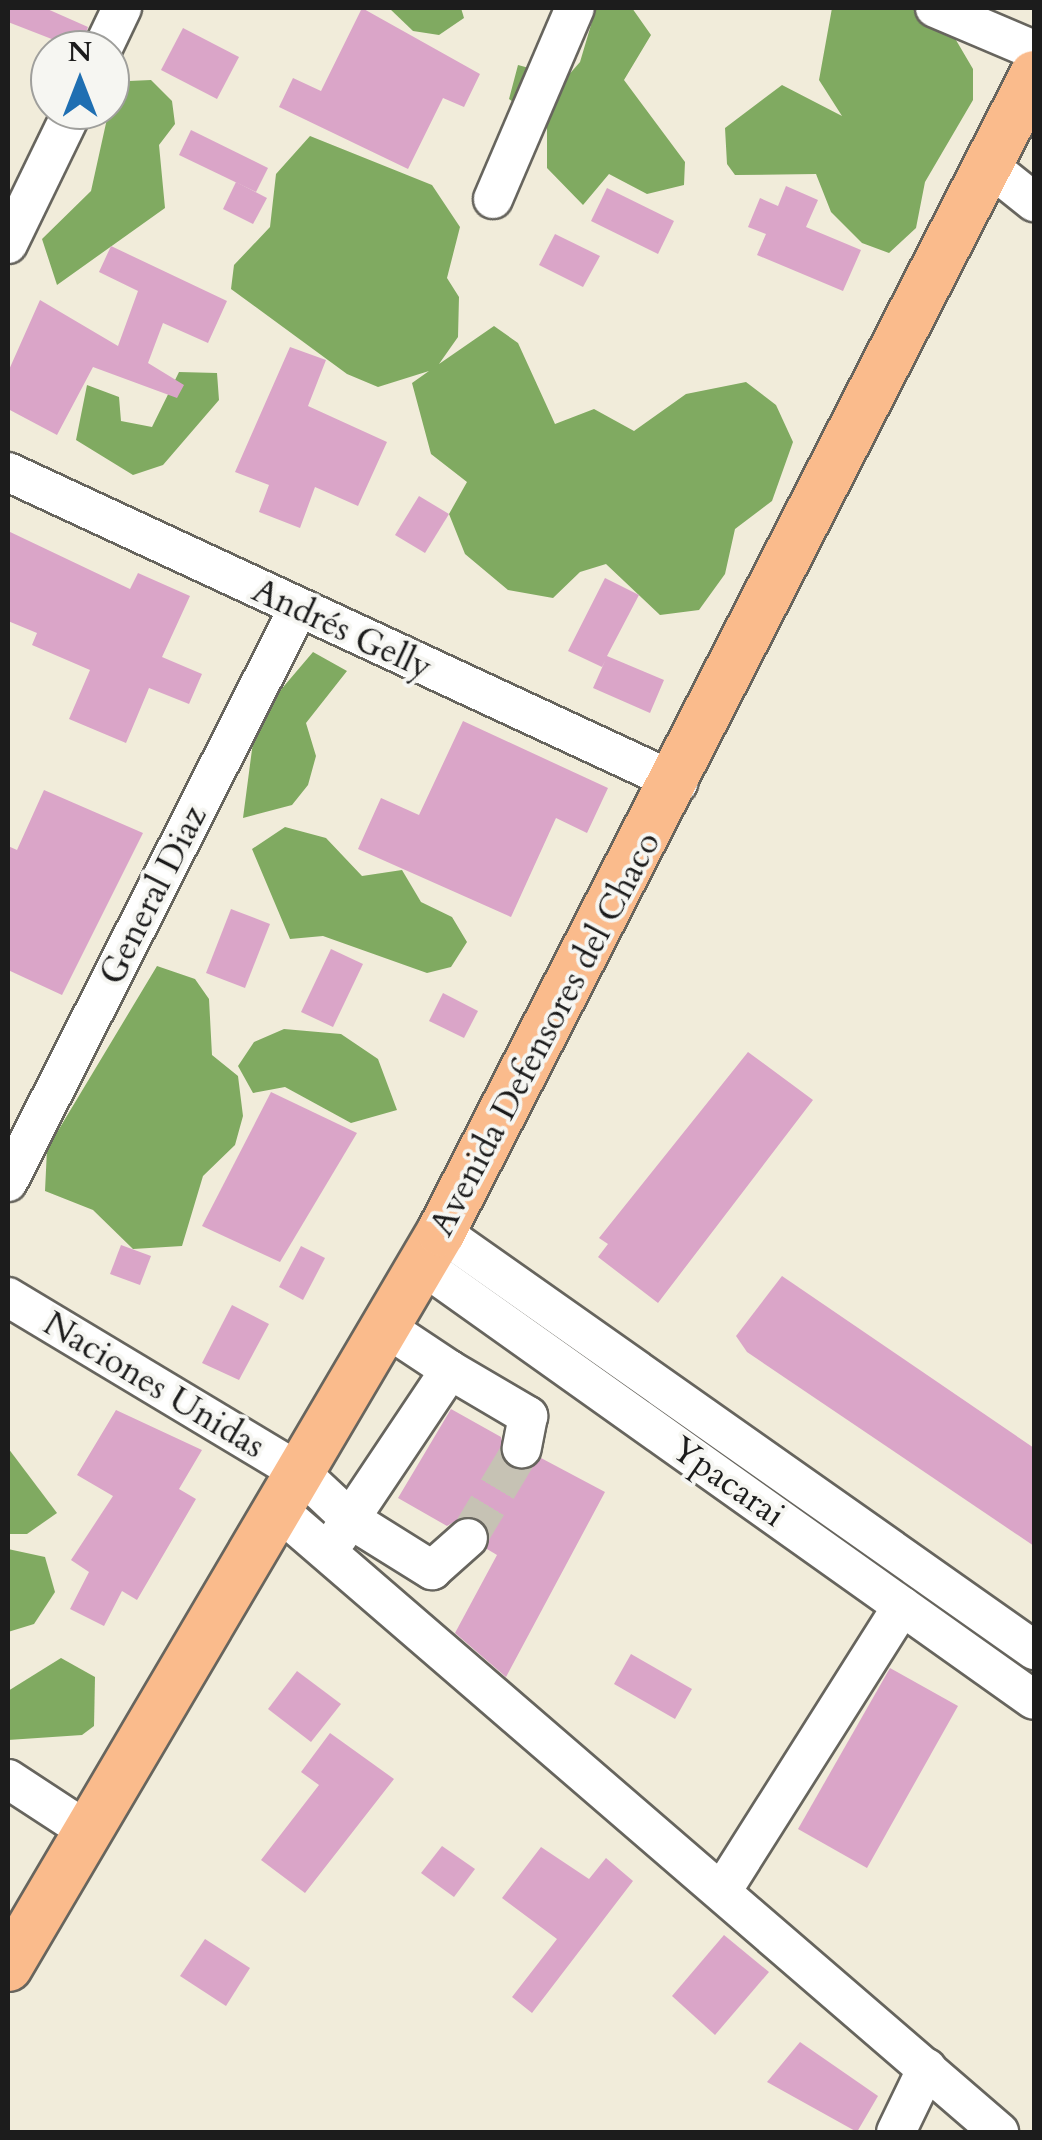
<!DOCTYPE html>
<html>
<head>
<meta charset="utf-8">
<style>
  body { margin:0 }
  #map { position:relative; width:1042px; height:2140px; overflow:hidden; background:#f1ecda; font-family:Cardo,serif }
  div>[style] { position:absolute }
  .green>* { inset:0; background:#a0c46e }
  .forest>* { inset:0; background:#80aa61 }
  .building>* { inset:0; background:#daa5c8 }
  .minor-tunnel>* { height:38px; margin-top:-19px; transform-origin:0; background:repeating-linear-gradient(90deg,#c6c2b4 0 38px,transparent 0 57px) }
  .roads { filter:drop-shadow(2px 0 #67655e) drop-shadow(-2px 0 #67655e) drop-shadow(0 2px #67655e) drop-shadow(0 -2px #67655e) }
  .minor>* { height:38px; margin:-19px; padding:0 19px; transform-origin:19px; border-radius:19px; background:#fff }
  .major>* { height:48px; margin:-24px; padding:0 24px; transform-origin:24px; border-radius:24px; background:#fabb8c }
  span { translate:-50% -50%; white-space:nowrap; text-align:center; line-height:1.15; -webkit-text-stroke:8px #f6f6f2; paint-order:stroke }
  .street-label { font-size:35px; color:#1c1c1c }
  .frame { position:absolute; inset:0; border:10px solid #1c1c1c; pointer-events:none }
  .north { position:absolute; left:30px; top:30px; width:100px; height:100px; box-sizing:border-box; background:#f6f6f2; border:2px solid #9f9f9c; border-radius:50%; rotate:0deg; font-size:28px; font-weight:700; line-height:40px; text-align:center; color:#1c1c1c }
  .north::after { content:''; display:block; margin:auto; width:35px; height:45px; background:#1f6fb2; clip-path:polygon(50% 0,100% 100%,50% 72%,0 100%) }
</style>
</head>
<body>
<div id="map">
  <div class="green">
    <div style="clip-path:polygon(652px 1407px,989px 1641px,987px 1644px)"></div>
  </div>
  <div class="forest">
    <div style="clip-path:polygon(389px 8px,461px 8px,464px 18px,439px 35px,413px 31px)"></div>
    <div style="clip-path:polygon(596px 8px,632px 8px,651px 35px,624px 80px,685px 162px,684px 185px,647px 194px,609px 174px,583px 205px,547px 168px,547px 126px,509px 99px,518px 65px,566px 78px,580px 62px)"></div>
    <div style="clip-path:polygon(832px 8px,919px 8px,946px 23px,973px 69px,973px 100px,925px 182px,916px 228px,889px 253px,862px 243px,831px 212px,816px 174px,735px 175px,727px 164px,725px 128px,782px 85px,842px 116px,819px 80px)"></div>
    <div style="clip-path:polygon(151px 80px,172px 101px,175px 124px,159px 145px,165px 208px,57px 285px,42px 239px,91px 191px,112px 96px,129px 81px)"></div>
    <div style="clip-path:polygon(310px 136px,432px 185px,460px 227px,447px 278px,459px 297px,458px 337px,439px 364px,494px 326px,518px 343px,555px 424px,594px 409px,634px 431px,686px 394px,746px 382px,776px 405px,793px 442px,772px 501px,735px 529px,725px 574px,699px 610px,660px 615px,606px 564px,580px 572px,553px 598px,508px 590px,465px 554px,449px 514px,467px 482px,431px 454px,412px 383px,429px 371px,378px 387px,347px 374px,231px 289px,234px 265px,270px 227px,276px 174px)"></div>
    <div style="clip-path:polygon(179px 372px,217px 373px,219px 400px,163px 465px,133px 475px,76px 440px,87px 385px,119px 397px,121px 421px,152px 427px)"></div>
    <div style="clip-path:polygon(313px 652px,347px 671px,306px 723px,316px 756px,308px 785px,292px 805px,243px 818px,256px 719px)"></div>
    <div style="clip-path:polygon(285px 827px,326px 838px,362px 876px,402px 870px,421px 902px,452px 917px,467px 942px,451px 967px,427px 973px,323px 936px,290px 939px,252px 849px)"></div>
    <div style="clip-path:polygon(157px 966px,195px 979px,209px 999px,212px 1055px,238px 1076px,243px 1116px,235px 1145px,203px 1176px,182px 1246px,133px 1249px,93px 1210px,45px 1191px,47px 1149px)"></div>
    <div style="clip-path:polygon(284px 1029px,341px 1034px,378px 1059px,397px 1110px,351px 1123px,285px 1087px,253px 1093px,238px 1066px,254px 1042px)"></div>
    <div style="clip-path:polygon(8px 1448px,57px 1513px,27px 1534px,8px 1534px)"></div>
    <div style="clip-path:polygon(8px 1549px,45px 1557px,55px 1592px,34px 1624px,8px 1632px)"></div>
    <div style="clip-path:polygon(61px 1658px,95px 1677px,94px 1726px,82px 1735px,8px 1740px,8px 1691px)"></div>
  </div>
  <div class="building">
    <div style="clip-path:polygon(8px 8px,45px 8px,88px 27px,80px 50px,8px 22px)"></div>
    <div style="clip-path:polygon(362px 8px,480px 74px,464px 107px,443px 98px,408px 169px,279px 107px,293px 78px,321px 91px)"></div>
    <div style="clip-path:polygon(183px 28px,239px 57px,217px 99px,161px 70px)"></div>
    <div style="clip-path:polygon(191px 130px,268px 168px,256px 192px,179px 155px)"></div>
    <div style="clip-path:polygon(236px 182px,267px 198px,253px 224px,223px 209px)"></div>
    <div style="clip-path:polygon(786px 186px,818px 200px,806px 227px,861px 250px,843px 291px,757px 255px,766px 234px,748px 227px,760px 198px,778px 206px)"></div>
    <div style="clip-path:polygon(607px 188px,674px 221px,658px 254px,591px 221px)"></div>
    <div style="clip-path:polygon(555px 234px,600px 256px,583px 287px,539px 265px)"></div>
    <div style="clip-path:polygon(111px 246px,227px 301px,208px 343px,163px 323px,148px 363px,184px 385px,177px 398px,93px 367px,57px 435px,8px 409px,8px 372px,40px 300px,118px 346px,138px 291px,99px 272px)"></div>
    <div style="clip-path:polygon(290px 347px,326px 360px,308px 406px,387px 442px,358px 506px,315px 487px,300px 528px,259px 512px,269px 485px,235px 472px)"></div>
    <div style="clip-path:polygon(419px 496px,449px 514px,425px 553px,395px 535px)"></div>
    <div style="clip-path:polygon(8px 531px,130px 589px,138px 573px,190px 596px,162px 657px,202px 674px,189px 704px,149px 688px,126px 743px,69px 719px,90px 670px,32px 645px,37px 633px,8px 621px)"></div>
    <div style="clip-path:polygon(605px 578px,639px 595px,607px 656px,664px 680px,650px 713px,593px 688px,605px 661px,602px 667px,568px 651px)"></div>
    <div style="clip-path:polygon(463px 721px,608px 788px,587px 833px,556px 818px,511px 917px,358px 849px,381px 798px,419px 815px)"></div>
    <div style="clip-path:polygon(44px 790px,143px 833px,62px 995px,8px 970px,8px 846px,17px 850px)"></div>
    <div style="clip-path:polygon(231px 909px,270px 924px,245px 988px,206px 973px)"></div>
    <div style="clip-path:polygon(331px 949px,363px 964px,333px 1027px,301px 1012px)"></div>
    <div style="clip-path:polygon(443px 993px,478px 1011px,464px 1038px,429px 1021px)"></div>
    <div style="clip-path:polygon(748px 1052px,813px 1100px,658px 1303px,598px 1257px,608px 1244px,599px 1238px)"></div>
    <div style="clip-path:polygon(271px 1092px,357px 1133px,280px 1262px,202px 1226px)"></div>
    <div style="clip-path:polygon(121px 1245px,151px 1256px,140px 1285px,110px 1274px)"></div>
    <div style="clip-path:polygon(301px 1246px,325px 1258px,303px 1300px,279px 1287px)"></div>
    <div style="clip-path:polygon(782px 1276px,1034px 1448px,1034px 1546px,747px 1352px,736px 1336px)"></div>
    <div style="clip-path:polygon(232px 1305px,269px 1324px,239px 1380px,202px 1363px)"></div>
    <div style="clip-path:polygon(451px 1409px,501px 1437px,508px 1466px,528px 1469px,541px 1458px,605px 1492px,506px 1677px,455px 1633px,497px 1555px,487px 1549px,485px 1524px,464px 1516px,447px 1526px,398px 1498px)"></div>
    <div style="clip-path:polygon(116px 1410px,202px 1450px,179px 1489px,196px 1499px,137px 1600px,122px 1591px,104px 1626px,70px 1609px,89px 1572px,71px 1560px,113px 1496px,77px 1475px)"></div>
    <div style="clip-path:polygon(631px 1654px,692px 1689px,675px 1719px,614px 1684px)"></div>
    <div style="clip-path:polygon(890px 1668px,958px 1706px,867px 1868px,798px 1829px)"></div>
    <div style="clip-path:polygon(297px 1671px,341px 1704px,311px 1742px,268px 1709px)"></div>
    <div style="clip-path:polygon(330px 1733px,394px 1779px,305px 1893px,261px 1860px,319px 1785px,301px 1772px)"></div>
    <div style="clip-path:polygon(442px 1846px,475px 1869px,454px 1897px,421px 1873px)"></div>
    <div style="clip-path:polygon(541px 1847px,589px 1879px,606px 1858px,633px 1881px,532px 2013px,512px 1997px,557px 1939px,502px 1898px)"></div>
    <div style="clip-path:polygon(724px 1935px,769px 1972px,715px 2035px,672px 1996px)"></div>
    <div style="clip-path:polygon(205px 1939px,250px 1968px,226px 2006px,180px 1976px)"></div>
    <div style="clip-path:polygon(800px 2042px,878px 2096px,857px 2132px,767px 2082px)"></div>
  </div>
  <div class="minor-tunnel">
    <div style="left:468px;top:1538px;width:105px;rotate:-59deg"></div>
  </div>
  <div class="roads">
    <div class="minor">
      <div style="left:935px;top:8px;width:108px;rotate:23deg"></div>
      <div style="left:102px;top:50px;width:47px;rotate:-64.5deg"></div>
      <div style="left:989px;top:166px;width:58px;rotate:38.7deg"></div>
      <div style="left:493px;top:199px;width:208px;rotate:-66.8deg"></div>
      <div style="left:8px;top:244px;width:149px;rotate:-64.1deg"></div>
      <div style="left:8px;top:472px;width:739px;rotate:24.9deg"></div>
      <div style="left:8px;top:1182px;width:642px;rotate:-63.16deg"></div>
      <div style="left:441px;top:1232px;width:726px;rotate:35.18deg"></div>
      <div style="left:421px;top:1264px;width:752px;rotate:35.42deg"></div>
      <div style="left:8px;top:1297px;width:342px;rotate:31deg"></div>
      <div style="left:301px;top:1473px;width:67px;rotate:43.2deg"></div>
      <div style="left:350px;top:1519px;width:97px;rotate:31.9deg"></div>
      <div style="left:432px;top:1570px;width:48px;rotate:-41.6deg"></div>
      <div style="left:450px;top:1370px;width:91px;rotate:30.5deg"></div>
      <div style="left:528px;top:1416px;width:33px;rotate:101deg"></div>
      <div style="left:277px;top:1509px;width:954px;rotate:40.79deg"></div>
      <div style="left:338px;top:1537px;width:201px;rotate:-56.2deg"></div>
      <div style="left:450px;top:1370px;width:78px;rotate:-146.5deg"></div>
      <div style="left:8px;top:1779px;width:93px;rotate:33.2deg"></div>
      <div style="left:722px;top:1891px;width:337px;rotate:-57.7deg"></div>
      <div style="left:896px;top:2132px;width:71px;rotate:-64.2deg"></div>
    </div>
    <div class="major">
      <div style="left:8px;top:1967px;width:853px;rotate:-59.5deg"></div>
      <div style="left:441px;top:1232px;width:1300px;rotate:-62.86deg"></div>
    </div>
  </div>
  <div class="street-label">
    <span style="left:342px;top:629px;rotate:25deg">Andrés Gelly</span>
    <span style="left:153px;top:895px;rotate:-63deg">General Diaz</span>
    <span style="left:545px;top:1034px;rotate:-62deg">Avenida Defensores del Chaco</span>
    <span style="left:154px;top:1385px;rotate:31deg">Naciones Unidas</span>
    <span style="left:728px;top:1482px;rotate:35deg">Ypacarai</span>
  </div>
  <div class="frame"></div>
  <div class="north">N</div>
</div>
</body>
</html>
